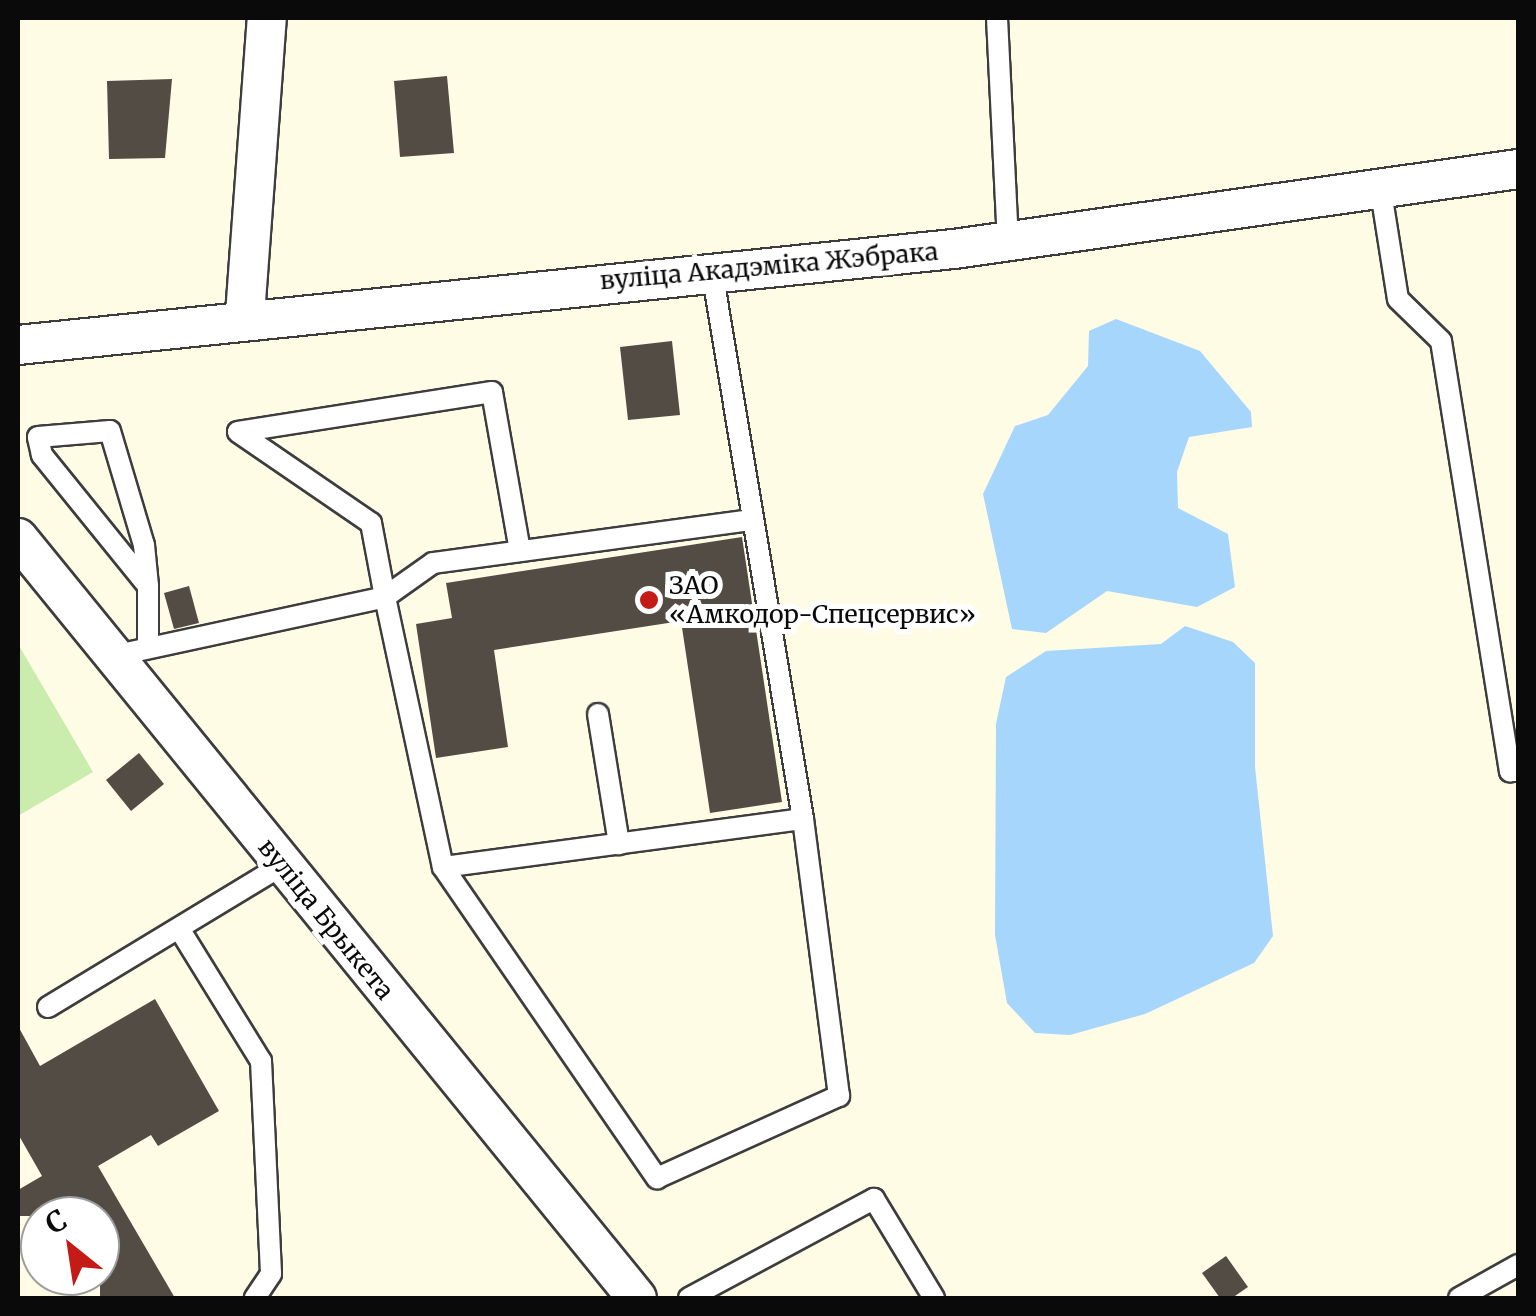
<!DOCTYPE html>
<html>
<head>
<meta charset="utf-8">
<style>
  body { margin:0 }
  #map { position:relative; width:1536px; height:1316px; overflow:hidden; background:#fffce6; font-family:Merriweather,serif }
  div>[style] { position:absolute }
  .green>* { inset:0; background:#caecad }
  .water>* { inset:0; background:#a6d6fc }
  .building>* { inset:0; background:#534c45 }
  .roads { filter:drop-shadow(2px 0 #3d3d3d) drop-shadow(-2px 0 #3d3d3d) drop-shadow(0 2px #3d3d3d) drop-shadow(0 -2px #3d3d3d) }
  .service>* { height:20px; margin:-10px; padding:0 10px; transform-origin:10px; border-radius:10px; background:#fff }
  .minor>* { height:38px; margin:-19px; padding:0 19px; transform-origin:19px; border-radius:19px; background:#fff }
  .dots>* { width:28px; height:28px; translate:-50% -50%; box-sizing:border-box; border:5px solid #fff; border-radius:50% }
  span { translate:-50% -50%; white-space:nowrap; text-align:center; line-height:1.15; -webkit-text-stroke:10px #fff; paint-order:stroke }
  .street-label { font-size:25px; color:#0a0a0a }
  .poi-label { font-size:25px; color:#0a0a0a }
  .left { translate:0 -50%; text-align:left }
  .frame { position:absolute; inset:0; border:20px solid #0a0a0a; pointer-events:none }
  .north { position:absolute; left:20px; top:1196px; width:100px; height:100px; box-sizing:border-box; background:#fff; border:2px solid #9d9d9d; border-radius:50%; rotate:330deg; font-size:28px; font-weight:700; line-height:40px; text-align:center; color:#0a0a0a }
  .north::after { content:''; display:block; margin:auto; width:35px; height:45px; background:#c41b17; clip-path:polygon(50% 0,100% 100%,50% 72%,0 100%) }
</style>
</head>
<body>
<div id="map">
  <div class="green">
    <div style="clip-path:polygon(18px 644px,93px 772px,18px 816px)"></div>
  </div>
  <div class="water">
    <div style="clip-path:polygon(1116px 319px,1200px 351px,1251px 412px,1252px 427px,1189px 437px,1177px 472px,1178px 508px,1228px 534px,1235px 587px,1197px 607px,1107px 591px,1046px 633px,1012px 629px,983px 494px,1015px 426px,1048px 415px,1088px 366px,1089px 331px)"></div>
    <div style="clip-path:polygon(1185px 626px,1233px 642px,1255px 663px,1255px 767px,1273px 936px,1254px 963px,1145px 1014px,1070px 1035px,1035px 1033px,1007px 1003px,995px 935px,996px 724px,1006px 677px,1046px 651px,1161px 644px)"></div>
  </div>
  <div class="building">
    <div style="clip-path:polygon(447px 76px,454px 153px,400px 157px,394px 81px)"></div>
    <div style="clip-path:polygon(172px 79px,165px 158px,109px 159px,107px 81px)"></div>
    <div style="clip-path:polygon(672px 341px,680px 415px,628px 420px,620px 347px)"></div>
    <div style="clip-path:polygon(742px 537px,782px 802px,710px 813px,681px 621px,494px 650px,508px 747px,436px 758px,416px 624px,452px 618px,446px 583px)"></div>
    <div style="clip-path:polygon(189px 586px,199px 623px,174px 629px,164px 593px)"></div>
    <div style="clip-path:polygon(139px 753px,164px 784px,131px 811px,106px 780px)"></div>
    <div style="clip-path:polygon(155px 999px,219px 1111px,158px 1146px,151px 1135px,98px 1166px,175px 1298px,100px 1298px,100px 1216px,18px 1216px,18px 1190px,42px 1176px,18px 1134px,18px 1026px,40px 1066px)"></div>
    <div style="clip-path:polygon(1226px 1256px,1248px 1287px,1232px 1298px,1220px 1298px,1202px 1273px)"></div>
  </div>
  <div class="roads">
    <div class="service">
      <div style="left:997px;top:18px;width:224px;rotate:87.2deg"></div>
      <div style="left:1381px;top:192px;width:108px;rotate:81deg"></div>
      <div style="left:1398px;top:299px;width:60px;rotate:44.3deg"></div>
      <div style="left:1441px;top:341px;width:436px;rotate:80.9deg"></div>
      <div style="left:1510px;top:771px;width:8px"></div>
      <div style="left:520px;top:551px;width:161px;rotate:-100deg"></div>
      <div style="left:492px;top:392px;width:257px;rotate:171.1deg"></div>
      <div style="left:238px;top:432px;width:161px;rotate:34.4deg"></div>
      <div style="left:371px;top:523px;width:75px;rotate:79.3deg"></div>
      <div style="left:385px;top:597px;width:59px;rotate:-35.3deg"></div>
      <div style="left:433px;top:563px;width:323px;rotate:-7.7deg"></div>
      <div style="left:148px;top:586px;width:169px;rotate:-129deg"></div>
      <div style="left:42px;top:455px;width:18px;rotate:-103deg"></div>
      <div style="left:38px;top:437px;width:72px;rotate:-4.8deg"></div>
      <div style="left:110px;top:431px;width:119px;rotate:73.4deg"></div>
      <div style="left:144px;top:545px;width:41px;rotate:84.4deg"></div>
      <div style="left:148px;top:586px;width:62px;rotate:90deg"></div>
      <div style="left:113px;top:656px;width:278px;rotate:-12.2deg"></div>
      <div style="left:385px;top:597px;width:276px;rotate:77.9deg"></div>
      <div style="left:443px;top:867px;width:363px;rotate:-7.6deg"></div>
      <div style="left:803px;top:819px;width:556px;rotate:-99.43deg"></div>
      <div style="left:598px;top:714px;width:132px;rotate:80.8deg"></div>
      <div style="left:443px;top:867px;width:378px;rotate:55.5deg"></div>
      <div style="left:657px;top:1178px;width:200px;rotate:-24.3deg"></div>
      <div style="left:839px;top:1096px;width:279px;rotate:-97.4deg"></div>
      <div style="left:180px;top:930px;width:154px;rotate:58.3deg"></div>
      <div style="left:261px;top:1061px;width:213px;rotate:87.3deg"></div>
      <div style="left:271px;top:1274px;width:29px;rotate:124deg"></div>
      <div style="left:48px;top:1007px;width:272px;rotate:-31.2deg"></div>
      <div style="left:689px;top:1298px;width:210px;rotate:-28.2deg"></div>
      <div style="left:874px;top:1199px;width:116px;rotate:58.8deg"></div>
      <div style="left:1459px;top:1298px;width:68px;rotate:-29.2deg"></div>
    </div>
    <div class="minor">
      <div style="left:245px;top:315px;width:298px;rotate:-85.8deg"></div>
      <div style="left:18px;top:345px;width:941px;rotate:-5.86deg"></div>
      <div style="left:954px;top:249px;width:570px;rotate:-8.07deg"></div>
      <div style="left:18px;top:538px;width:980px;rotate:50.84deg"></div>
    </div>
  </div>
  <div class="dots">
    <div style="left:649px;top:600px;background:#c41b17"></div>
  </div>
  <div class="street-label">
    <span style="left:769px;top:266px;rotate:-5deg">вуліца Акадэміка Жэбрака</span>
    <span style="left:326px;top:919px;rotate:51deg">вуліца Брыкета</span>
  </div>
  <div class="poi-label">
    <span class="left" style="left:669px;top:600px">ЗАО<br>«Амкодор-Спецсервис»</span>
  </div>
  <div class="frame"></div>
  <div class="north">С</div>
</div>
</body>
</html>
